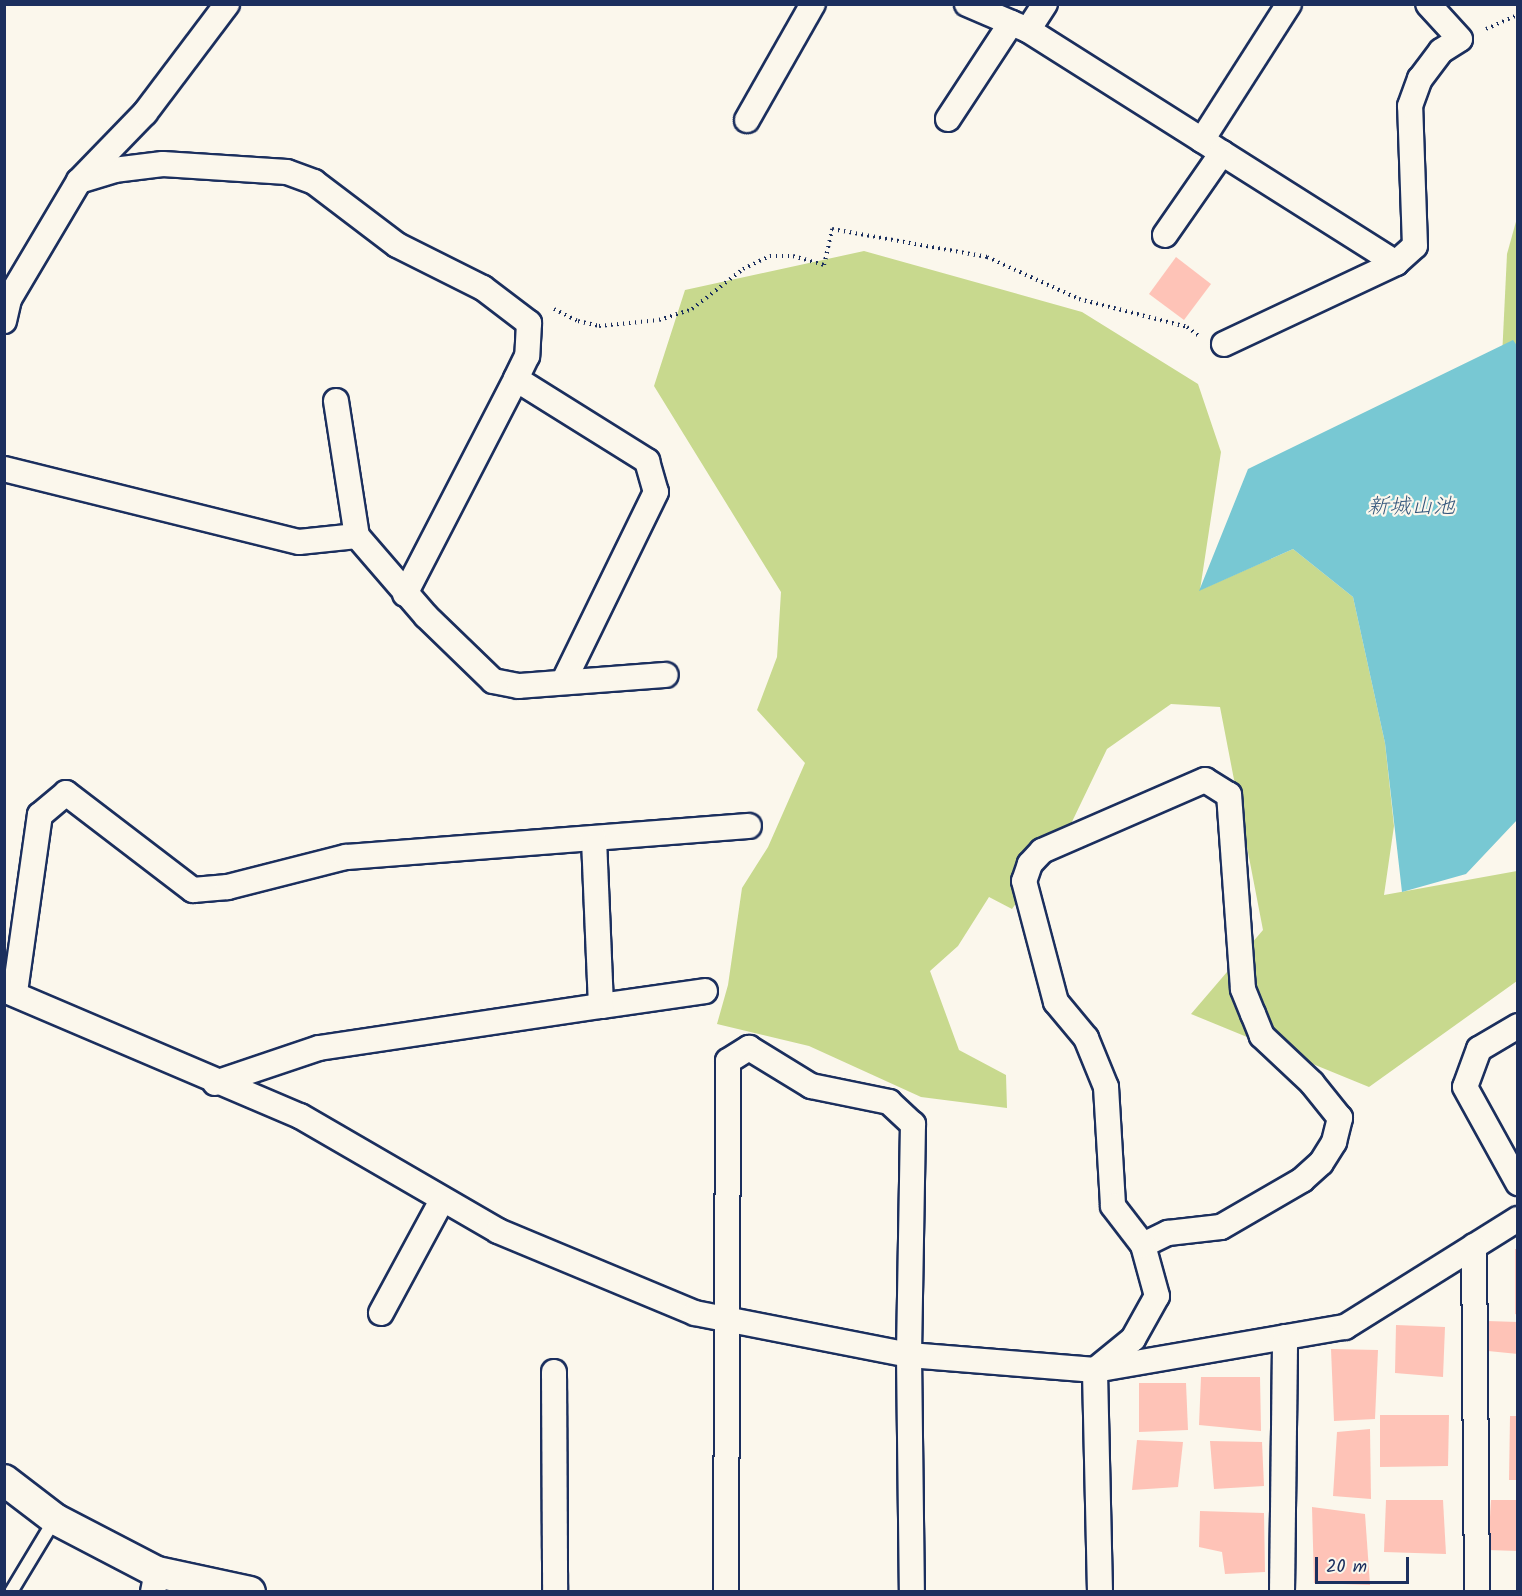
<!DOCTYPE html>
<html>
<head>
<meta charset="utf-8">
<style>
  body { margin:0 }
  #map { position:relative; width:1522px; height:1596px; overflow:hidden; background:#fbf7ec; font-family:Kalam,"Klee One",sans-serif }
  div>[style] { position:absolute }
  .green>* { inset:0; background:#c8d98e }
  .water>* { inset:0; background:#78c8d3 }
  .building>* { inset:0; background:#fec3b7 }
  .path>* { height:4px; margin-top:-2px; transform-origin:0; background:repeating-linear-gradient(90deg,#1b2f5e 0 1.5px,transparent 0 6px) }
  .roads { filter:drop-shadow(2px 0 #1b2f5e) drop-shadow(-2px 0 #1b2f5e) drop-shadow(0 2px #1b2f5e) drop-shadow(0 -2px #1b2f5e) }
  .service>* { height:12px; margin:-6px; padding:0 6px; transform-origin:6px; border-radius:6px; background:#fbf7ec }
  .minor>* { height:24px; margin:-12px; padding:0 12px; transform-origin:12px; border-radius:12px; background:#fbf7ec }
  .tertiary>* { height:30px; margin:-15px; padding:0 15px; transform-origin:15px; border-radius:15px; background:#fbf7ec }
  span { translate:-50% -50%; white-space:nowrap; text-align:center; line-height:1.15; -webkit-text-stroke:4.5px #fbf7ec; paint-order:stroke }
  .water-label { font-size:22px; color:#32557b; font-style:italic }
  .frame { position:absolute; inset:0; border:6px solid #1b2f5e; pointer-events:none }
  .scale { position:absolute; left:1315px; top:1557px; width:94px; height:27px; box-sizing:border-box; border:3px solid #1b2f5e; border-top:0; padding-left:8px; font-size:18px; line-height:21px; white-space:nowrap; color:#1b2f5e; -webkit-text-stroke:4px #fbf7ec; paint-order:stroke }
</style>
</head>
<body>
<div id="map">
  <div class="green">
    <div style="clip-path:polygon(1517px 218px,1517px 371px,1502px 357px,1507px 254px)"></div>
    <div style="clip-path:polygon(864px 251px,1082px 312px,1198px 384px,1221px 452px,1200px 590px,1293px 549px,1353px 597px,1385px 743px,1394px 826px,1384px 895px,1517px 871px,1517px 981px,1369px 1087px,1191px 1014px,1263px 930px,1220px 707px,1171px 704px,1107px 749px,1069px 828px,1012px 909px,989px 897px,958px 946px,930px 971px,959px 1050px,1006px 1075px,1007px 1108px,921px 1097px,809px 1046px,717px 1024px,728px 985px,742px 888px,768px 847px,805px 763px,757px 710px,777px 657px,781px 592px,654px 386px,685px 290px)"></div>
  </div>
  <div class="water">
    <div style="clip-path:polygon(1513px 340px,1518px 347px,1517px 820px,1466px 874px,1402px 892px,1385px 743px,1353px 597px,1293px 549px,1199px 591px,1248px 469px)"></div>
  </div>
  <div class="building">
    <div style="clip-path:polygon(1176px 257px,1211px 284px,1184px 320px,1149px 294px)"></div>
    <div style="clip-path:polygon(1515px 1249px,1518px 1249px,1518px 1315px,1515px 1314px)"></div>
    <div style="clip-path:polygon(1487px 1321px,1518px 1322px,1518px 1354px,1488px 1351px)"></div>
    <div style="clip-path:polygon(1396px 1325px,1445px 1327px,1443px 1377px,1395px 1373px)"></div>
    <div style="clip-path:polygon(1331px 1349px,1378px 1350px,1375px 1419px,1334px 1421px)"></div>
    <div style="clip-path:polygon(1201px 1377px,1260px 1377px,1261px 1431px,1199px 1425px)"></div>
    <div style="clip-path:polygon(1139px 1383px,1186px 1383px,1188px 1430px,1139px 1432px)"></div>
    <div style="clip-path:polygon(1380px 1415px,1449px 1415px,1448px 1466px,1380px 1467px)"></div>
    <div style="clip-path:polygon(1510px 1416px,1518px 1416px,1518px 1480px,1509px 1480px)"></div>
    <div style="clip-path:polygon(1370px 1429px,1371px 1499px,1333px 1496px,1337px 1432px)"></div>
    <div style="clip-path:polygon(1137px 1440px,1183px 1442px,1178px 1487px,1132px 1490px)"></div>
    <div style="clip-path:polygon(1210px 1441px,1262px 1442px,1264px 1486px,1214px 1489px)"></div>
    <div style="clip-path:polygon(1386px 1500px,1443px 1500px,1446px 1554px,1384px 1552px)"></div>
    <div style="clip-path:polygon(1491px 1500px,1518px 1500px,1518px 1551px,1488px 1550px)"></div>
    <div style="clip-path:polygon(1312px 1507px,1365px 1514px,1370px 1585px,1314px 1583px)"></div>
    <div style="clip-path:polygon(1200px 1511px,1264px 1513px,1265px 1572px,1225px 1574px,1222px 1552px,1199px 1547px)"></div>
  </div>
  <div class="path">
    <div style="left:1486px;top:29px;width:35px;rotate:-24deg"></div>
    <div style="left:554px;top:309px;width:27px;rotate:27deg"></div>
    <div style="left:578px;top:321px;width:22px;rotate:13deg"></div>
    <div style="left:599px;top:326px;width:60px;rotate:-5.7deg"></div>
    <div style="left:659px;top:320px;width:35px;rotate:-18deg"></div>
    <div style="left:692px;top:309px;width:65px;rotate:-38.1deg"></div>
    <div style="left:743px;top:269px;width:30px;rotate:-26deg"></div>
    <div style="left:770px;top:256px;width:23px"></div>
    <div style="left:793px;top:256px;width:32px;rotate:16deg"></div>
    <div style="left:824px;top:265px;width:37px;rotate:-77deg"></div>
    <div style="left:832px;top:229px;width:158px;rotate:10.2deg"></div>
    <div style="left:987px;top:257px;width:101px;rotate:24.5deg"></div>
    <div style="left:1079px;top:299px;width:112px;rotate:14.5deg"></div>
    <div style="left:1187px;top:327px;width:15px;rotate:37deg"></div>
  </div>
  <div class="roads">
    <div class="service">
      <div style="left:11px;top:1592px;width:85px;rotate:-58.9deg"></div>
    </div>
    <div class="minor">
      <div style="left:967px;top:4px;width:66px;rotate:23.1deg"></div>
      <div style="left:1028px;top:30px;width:206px;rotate:32.3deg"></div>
      <div style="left:1028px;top:30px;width:31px;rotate:-57deg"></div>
      <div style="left:948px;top:119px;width:115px;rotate:-56.7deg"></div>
      <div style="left:747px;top:120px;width:133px;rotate:-60.4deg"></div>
      <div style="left:1222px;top:153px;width:206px;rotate:32.3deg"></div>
      <div style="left:79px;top:181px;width:37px;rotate:-17deg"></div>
      <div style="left:114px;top:170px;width:49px;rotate:-7deg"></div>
      <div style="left:163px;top:164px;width:124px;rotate:3.7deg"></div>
      <div style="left:287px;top:172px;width:29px;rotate:20deg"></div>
      <div style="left:314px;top:182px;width:104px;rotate:37.2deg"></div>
      <div style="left:397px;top:245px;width:96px;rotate:26.6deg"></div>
      <div style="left:483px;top:288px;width:58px;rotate:37.3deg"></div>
      <div style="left:529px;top:323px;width:33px;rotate:93deg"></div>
      <div style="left:527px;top:356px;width:25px;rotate:116deg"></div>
      <div style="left:516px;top:379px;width:242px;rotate:117.3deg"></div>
      <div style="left:1165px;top:235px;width:100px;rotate:-55.2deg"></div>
      <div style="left:1222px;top:153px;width:24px;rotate:-147deg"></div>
      <div style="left:1202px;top:140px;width:161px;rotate:-57.4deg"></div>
      <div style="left:4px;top:321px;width:23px;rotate:-77deg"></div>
      <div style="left:9px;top:299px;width:137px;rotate:-59.3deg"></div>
      <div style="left:79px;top:181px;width:95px;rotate:-45.9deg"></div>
      <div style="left:145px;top:113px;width:136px;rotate:-53deg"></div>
      <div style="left:1224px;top:344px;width:190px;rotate:-25.2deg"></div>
      <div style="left:1396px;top:263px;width:25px;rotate:-42deg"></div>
      <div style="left:1415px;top:246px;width:140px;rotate:-92deg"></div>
      <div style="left:1410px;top:106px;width:29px;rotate:-70deg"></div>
      <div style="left:1420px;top:79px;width:35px;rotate:-53deg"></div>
      <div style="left:1441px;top:51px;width:22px;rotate:-32deg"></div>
      <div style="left:1460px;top:39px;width:47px;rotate:-132.4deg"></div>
      <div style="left:516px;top:379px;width:155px;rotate:32deg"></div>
      <div style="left:647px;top:461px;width:32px;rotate:74deg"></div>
      <div style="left:656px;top:492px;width:210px;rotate:116deg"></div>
      <div style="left:336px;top:401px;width:137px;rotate:81.2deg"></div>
      <div style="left:4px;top:469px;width:304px;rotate:13.9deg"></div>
      <div style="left:299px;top:542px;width:58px;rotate:-5.9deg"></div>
      <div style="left:357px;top:536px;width:106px;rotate:49.2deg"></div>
      <div style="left:426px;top:616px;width:93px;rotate:44.1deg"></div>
      <div style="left:493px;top:681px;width:26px;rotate:11deg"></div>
      <div style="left:519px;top:686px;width:147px;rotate:-4.3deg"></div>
      <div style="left:4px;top:990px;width:322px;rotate:23.1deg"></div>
      <div style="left:300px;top:1116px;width:229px;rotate:30.1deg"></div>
      <div style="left:498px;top:1231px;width:213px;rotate:22.6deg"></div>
      <div style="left:695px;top:1313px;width:218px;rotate:11.1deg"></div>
      <div style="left:909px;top:1355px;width:187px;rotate:4.6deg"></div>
      <div style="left:1095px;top:1370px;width:254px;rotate:-9.8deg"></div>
      <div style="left:1345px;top:1327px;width:204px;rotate:-32deg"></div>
      <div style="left:15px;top:992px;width:179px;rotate:-82deg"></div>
      <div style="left:40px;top:815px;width:34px;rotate:-40deg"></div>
      <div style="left:66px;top:793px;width:160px;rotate:37.4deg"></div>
      <div style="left:193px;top:890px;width:35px;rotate:-5deg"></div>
      <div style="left:228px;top:887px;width:122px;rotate:-14.3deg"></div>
      <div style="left:346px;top:857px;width:404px;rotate:-4.4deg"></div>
      <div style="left:601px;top:1006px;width:105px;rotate:-8.2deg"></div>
      <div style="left:1518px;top:1026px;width:45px;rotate:149.5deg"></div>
      <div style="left:1479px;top:1049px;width:40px;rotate:110.2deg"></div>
      <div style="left:1465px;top:1087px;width:110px;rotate:61.1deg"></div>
      <div style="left:215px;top:1083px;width:110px;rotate:-18.6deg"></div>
      <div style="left:319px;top:1048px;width:285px;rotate:-8.5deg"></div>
      <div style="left:601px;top:1006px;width:168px;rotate:-92.4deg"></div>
      <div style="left:1474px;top:1246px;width:346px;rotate:89.5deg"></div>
      <div style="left:381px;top:1313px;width:128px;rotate:-61.6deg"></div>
      <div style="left:554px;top:1372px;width:220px;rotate:89.7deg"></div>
      <div style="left:153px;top:1592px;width:20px;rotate:-79deg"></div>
      <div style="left:726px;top:1592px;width:531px;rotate:-89.78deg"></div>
      <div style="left:728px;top:1061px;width:25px;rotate:-32deg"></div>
      <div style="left:749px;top:1048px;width:73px;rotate:31.5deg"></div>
      <div style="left:811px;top:1086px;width:80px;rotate:11.6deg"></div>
      <div style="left:889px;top:1102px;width:33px;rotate:43deg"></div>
      <div style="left:913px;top:1124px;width:231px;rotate:91deg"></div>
      <div style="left:909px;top:1355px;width:237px;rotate:89.3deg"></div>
      <div style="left:1100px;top:1592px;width:222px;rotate:-91.3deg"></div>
      <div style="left:1095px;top:1370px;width:49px;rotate:-39.2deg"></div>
      <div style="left:1133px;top:1339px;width:49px;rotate:-60.8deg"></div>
      <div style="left:1157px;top:1296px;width:53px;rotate:-105.4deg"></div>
      <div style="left:1143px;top:1245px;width:28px;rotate:-26deg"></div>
      <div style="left:1168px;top:1233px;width:53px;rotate:-6.5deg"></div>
      <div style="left:1221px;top:1227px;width:94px;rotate:-30.1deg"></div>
      <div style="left:1302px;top:1180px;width:25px;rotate:-42deg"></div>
      <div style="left:1321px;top:1163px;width:25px;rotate:-58deg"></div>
      <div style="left:1334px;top:1142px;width:25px;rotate:-76deg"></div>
      <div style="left:1340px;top:1118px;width:45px;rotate:-128.7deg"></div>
      <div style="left:1312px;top:1083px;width:69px;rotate:-136.8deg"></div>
      <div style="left:1262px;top:1036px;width:24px;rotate:-112deg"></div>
      <div style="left:1253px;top:1014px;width:27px;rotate:-112deg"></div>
      <div style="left:1243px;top:989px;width:195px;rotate:-94.1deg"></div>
      <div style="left:1229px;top:795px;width:28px;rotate:-148deg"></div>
      <div style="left:1205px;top:780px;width:178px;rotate:156.5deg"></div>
      <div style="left:1042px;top:851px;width:18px;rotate:133deg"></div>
      <div style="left:1030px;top:864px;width:18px;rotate:109deg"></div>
      <div style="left:1024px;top:881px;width:125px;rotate:75.2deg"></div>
      <div style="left:1056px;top:1002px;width:47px;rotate:50.2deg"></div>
      <div style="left:1086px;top:1038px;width:53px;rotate:67.8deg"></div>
      <div style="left:1106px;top:1087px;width:119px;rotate:86.6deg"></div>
      <div style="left:1113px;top:1206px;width:49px;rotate:52.4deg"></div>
      <div style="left:1282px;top:1592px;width:255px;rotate:-89.3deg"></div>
    </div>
    <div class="tertiary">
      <div style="left:4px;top:1480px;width:64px;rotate:37.4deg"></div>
      <div style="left:55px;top:1519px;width:115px;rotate:27.5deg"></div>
      <div style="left:157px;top:1572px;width:95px;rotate:12.1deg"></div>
    </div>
  </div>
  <div class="water-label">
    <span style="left:1411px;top:508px">新城山池</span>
  </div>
  <div class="frame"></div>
  <div class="scale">20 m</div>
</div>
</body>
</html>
